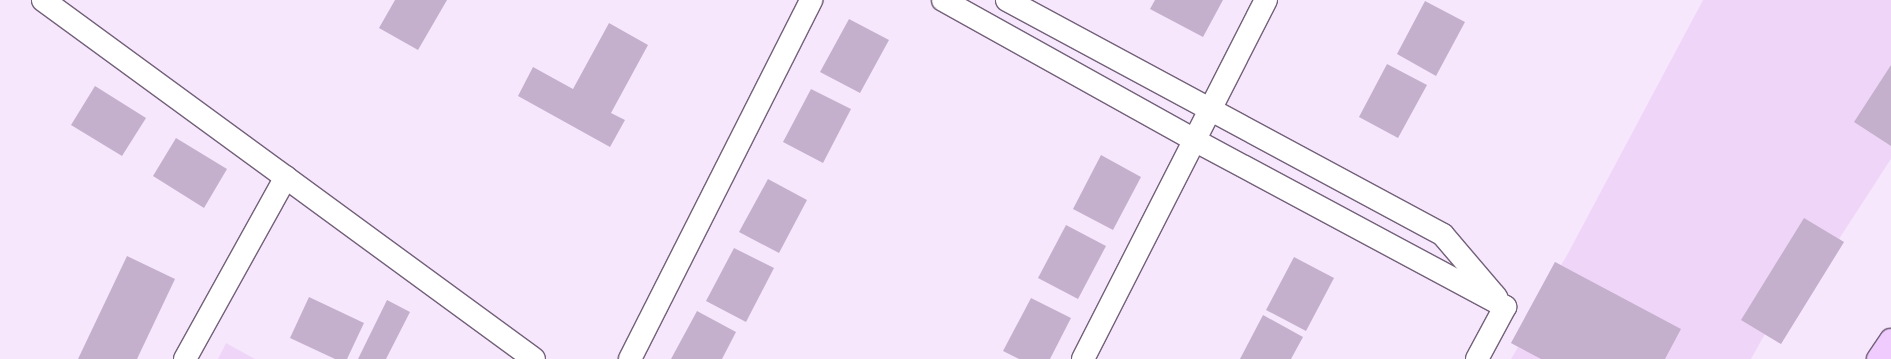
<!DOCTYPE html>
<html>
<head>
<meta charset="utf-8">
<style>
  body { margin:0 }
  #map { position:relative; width:1891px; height:359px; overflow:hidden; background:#f7e7fd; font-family:"Noto Serif",serif }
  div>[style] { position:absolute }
  .built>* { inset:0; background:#efd6f9 }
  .building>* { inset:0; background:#c4b0cc }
  .roads { filter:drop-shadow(1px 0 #73617a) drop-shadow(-1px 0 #73617a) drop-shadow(0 1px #73617a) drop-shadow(0 -1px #73617a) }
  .minor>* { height:22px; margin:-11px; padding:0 11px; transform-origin:11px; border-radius:11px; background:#fff }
  .primary>* { height:22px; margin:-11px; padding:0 11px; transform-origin:11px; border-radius:11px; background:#f0cbfe }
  span { translate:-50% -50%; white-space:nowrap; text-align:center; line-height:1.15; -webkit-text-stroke:3px #fff; paint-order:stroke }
</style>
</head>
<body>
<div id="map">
  <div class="built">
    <div style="clip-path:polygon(1703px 0,1891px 0,1891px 159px,1839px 239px,1844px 242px,1781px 344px,1765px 334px,1751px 359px,1511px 359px,1518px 347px,1511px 343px,1555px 262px,1561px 265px,1566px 257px)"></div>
    <div style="clip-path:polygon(226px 343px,255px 359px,218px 359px)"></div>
  </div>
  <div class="building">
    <div style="clip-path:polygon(395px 0,447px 0,418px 50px,379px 28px)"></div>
    <div style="clip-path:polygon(1155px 0,1223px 0,1203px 37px,1150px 9px)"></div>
    <div style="clip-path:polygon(1425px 1px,1465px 22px,1436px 76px,1397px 54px)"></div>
    <div style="clip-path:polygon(849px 19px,889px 40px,860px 93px,820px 72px)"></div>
    <div style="clip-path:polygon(609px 23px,648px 45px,611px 113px,625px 120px,610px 147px,518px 96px,533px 67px,573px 89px)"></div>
    <div style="clip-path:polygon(1387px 64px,1427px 85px,1398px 138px,1359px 117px)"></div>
    <div style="clip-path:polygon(1891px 65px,1891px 146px,1854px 122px)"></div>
    <div style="clip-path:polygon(95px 86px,146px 118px,122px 156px,71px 125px)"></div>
    <div style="clip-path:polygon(811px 89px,851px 109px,823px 163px,783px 142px)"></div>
    <div style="clip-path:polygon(176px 138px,227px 169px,204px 208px,153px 176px)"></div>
    <div style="clip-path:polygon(1101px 155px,1141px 177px,1113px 230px,1073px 209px)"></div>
    <div style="clip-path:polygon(768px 179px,807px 200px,779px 253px,739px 232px)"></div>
    <div style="clip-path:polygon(1804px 218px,1844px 242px,1781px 344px,1741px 320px)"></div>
    <div style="clip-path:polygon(1066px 225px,1106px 246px,1078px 299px,1038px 278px)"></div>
    <div style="clip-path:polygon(734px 248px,774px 268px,746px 322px,706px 301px)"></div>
    <div style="clip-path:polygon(127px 256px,175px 279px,137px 359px,78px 359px)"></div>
    <div style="clip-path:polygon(1294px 257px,1334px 278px,1306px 331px,1266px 310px)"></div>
    <div style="clip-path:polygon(1555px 262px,1681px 329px,1665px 359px,1541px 359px,1511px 343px)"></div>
    <div style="clip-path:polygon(309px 297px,364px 323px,347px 359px,335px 359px,290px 338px)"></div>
    <div style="clip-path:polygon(1031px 298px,1071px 318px,1050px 359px,1019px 359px,1003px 351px)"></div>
    <div style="clip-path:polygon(387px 300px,410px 312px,386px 359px,358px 359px)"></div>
    <div style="clip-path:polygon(697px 311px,736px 332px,722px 359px,671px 359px)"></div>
    <div style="clip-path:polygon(1263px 315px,1303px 337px,1291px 359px,1240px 359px)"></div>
  </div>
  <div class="roads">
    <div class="minor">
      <div style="left:43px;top:0;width:608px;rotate:36.17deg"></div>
      <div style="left:943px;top:0;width:290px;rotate:29.1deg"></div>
      <div style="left:1196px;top:141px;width:351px;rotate:28.2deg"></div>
      <div style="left:1007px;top:0;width:495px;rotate:28.3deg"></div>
      <div style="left:1443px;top:235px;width:82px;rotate:49.5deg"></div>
      <div style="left:185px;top:359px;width:208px;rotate:-61deg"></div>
      <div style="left:630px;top:359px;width:402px;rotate:-63.2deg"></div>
      <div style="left:1083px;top:359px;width:403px;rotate:-63deg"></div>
      <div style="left:1477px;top:359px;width:59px;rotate:-61.7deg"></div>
    </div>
    <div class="primary">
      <div style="left:1878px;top:359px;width:23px;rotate:-56deg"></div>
    </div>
  </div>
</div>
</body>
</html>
